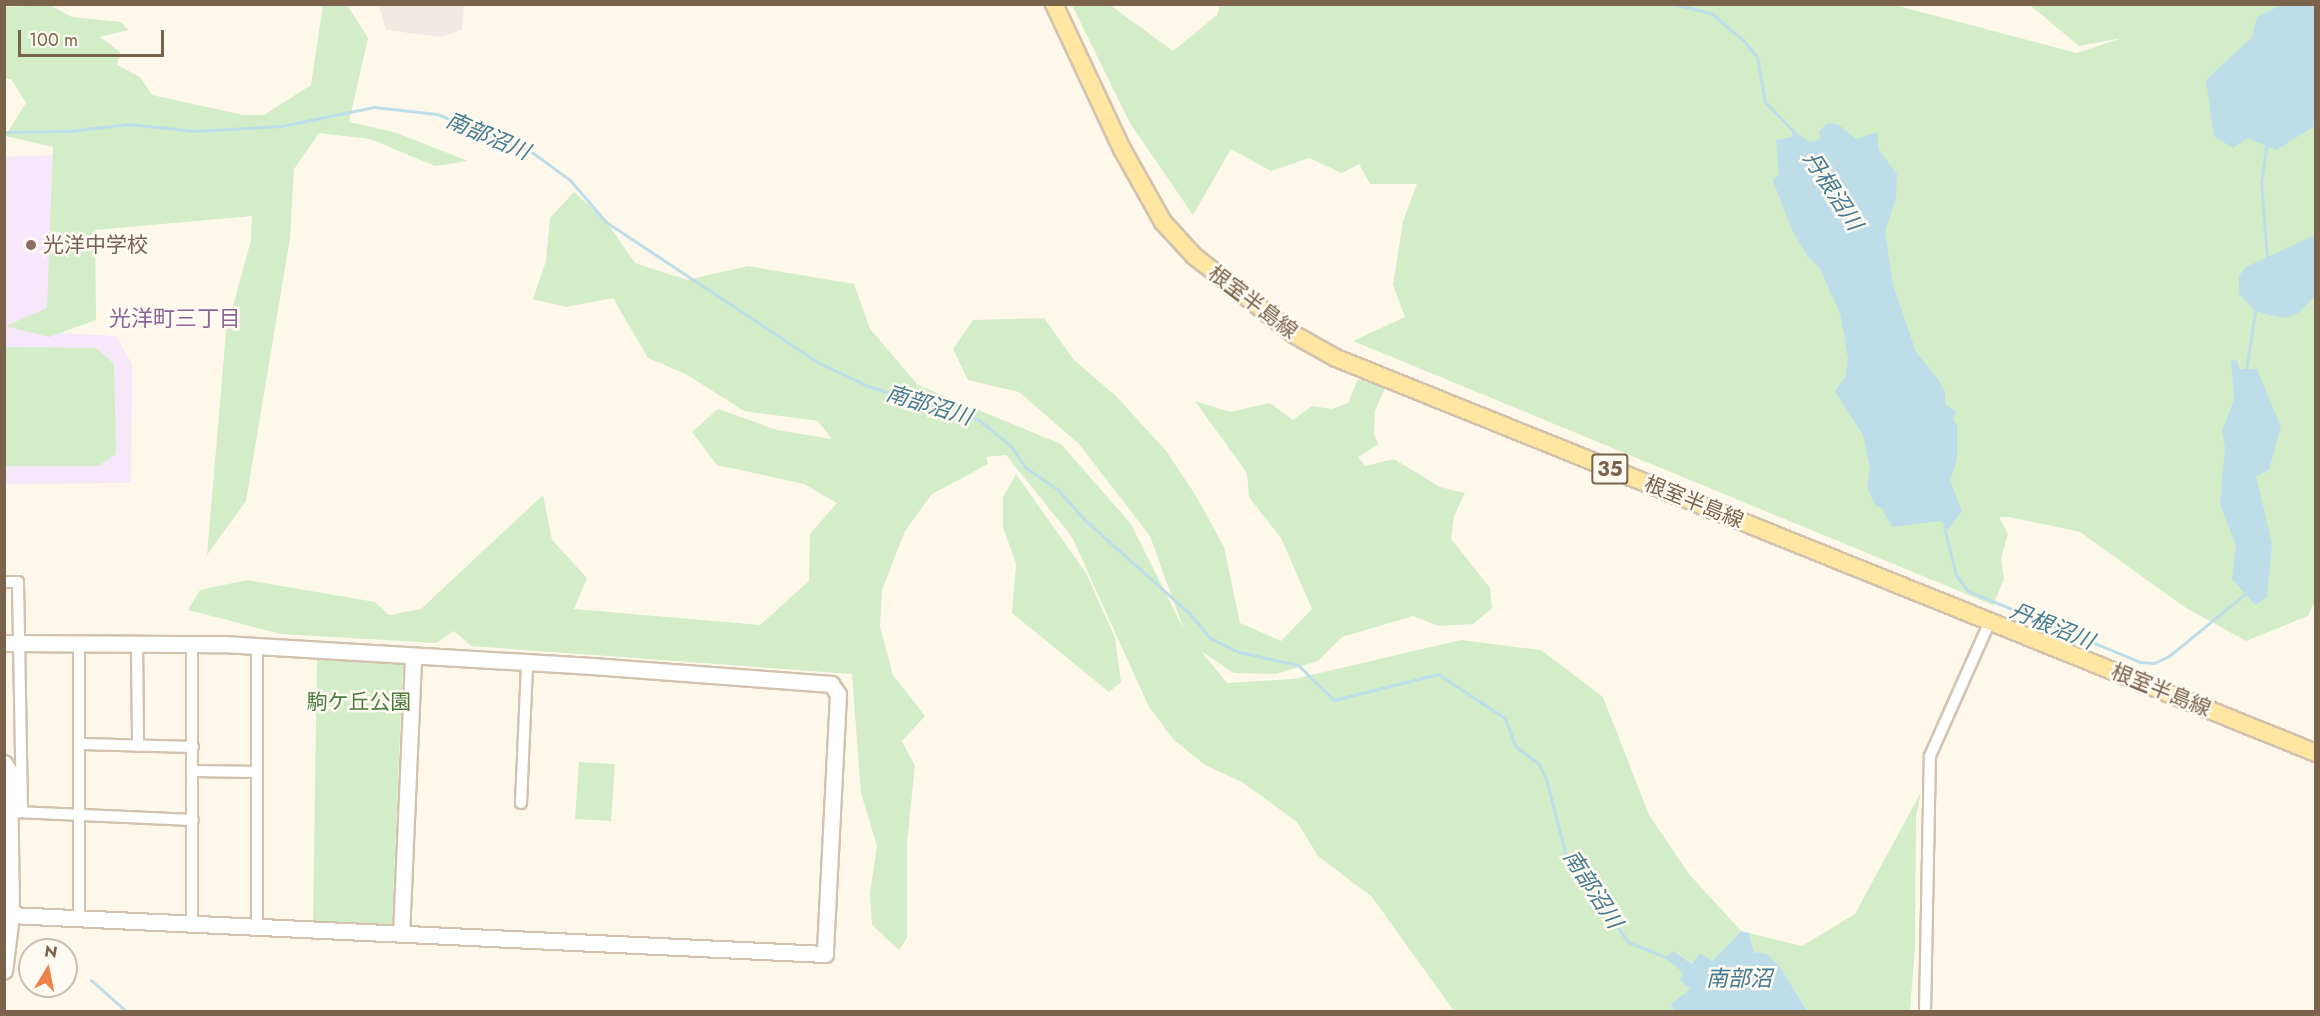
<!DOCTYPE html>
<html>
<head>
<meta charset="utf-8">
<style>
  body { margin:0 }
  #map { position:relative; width:2320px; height:1016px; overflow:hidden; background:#fef8eb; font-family:Jost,"Noto Sans JP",sans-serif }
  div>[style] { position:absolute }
  .industrial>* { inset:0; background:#efeae3 }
  .education>* { inset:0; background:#f6e7fb }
  .green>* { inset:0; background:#d2edc7 }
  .water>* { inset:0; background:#bddee9 }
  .stream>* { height:3px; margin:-1.5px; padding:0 1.5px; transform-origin:1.5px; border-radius:1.5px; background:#bddee9 }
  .roads { filter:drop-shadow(2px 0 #d2c2ae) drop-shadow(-2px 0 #d2c2ae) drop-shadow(0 2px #d2c2ae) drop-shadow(0 -2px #d2c2ae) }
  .street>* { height:10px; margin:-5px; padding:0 5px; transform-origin:5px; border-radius:5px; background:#fff }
  .secondary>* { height:15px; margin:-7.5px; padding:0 7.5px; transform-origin:7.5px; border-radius:7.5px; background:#fff }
  .primary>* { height:16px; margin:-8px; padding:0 8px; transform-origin:8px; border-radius:8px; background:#ffe6a1 }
  .dots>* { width:16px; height:16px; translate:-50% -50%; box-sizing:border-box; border:3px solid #fffbf2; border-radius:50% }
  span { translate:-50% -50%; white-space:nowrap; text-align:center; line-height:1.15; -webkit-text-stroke:5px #fffbf2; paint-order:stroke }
  .shield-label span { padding:2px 4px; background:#fffbf2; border:2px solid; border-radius:4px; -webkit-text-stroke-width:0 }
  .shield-label { font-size:20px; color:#7b624b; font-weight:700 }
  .education-label { font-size:21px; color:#785e54 }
  .left { translate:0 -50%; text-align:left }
  .street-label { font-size:21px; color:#7b624b }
  .park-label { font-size:21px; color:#4a7b3f }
  .water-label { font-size:22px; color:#427a90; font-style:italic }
  .neighbourhood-label { font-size:22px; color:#8c6497 }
  .frame { position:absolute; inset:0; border:6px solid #7b624b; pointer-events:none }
  .north { position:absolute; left:18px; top:938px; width:60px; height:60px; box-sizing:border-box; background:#fffbf2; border:2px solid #cabeaf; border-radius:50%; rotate:10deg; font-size:16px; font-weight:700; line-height:24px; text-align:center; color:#7b624b }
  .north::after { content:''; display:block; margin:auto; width:21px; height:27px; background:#ed814a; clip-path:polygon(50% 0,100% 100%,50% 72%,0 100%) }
  .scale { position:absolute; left:18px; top:30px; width:146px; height:27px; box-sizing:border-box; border:3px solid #7b624b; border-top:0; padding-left:8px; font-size:18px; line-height:21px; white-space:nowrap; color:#7b624b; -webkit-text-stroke:4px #fffbf2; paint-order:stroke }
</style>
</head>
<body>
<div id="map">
  <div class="industrial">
    <div style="clip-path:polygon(379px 5px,464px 5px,462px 30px,441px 37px,386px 30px)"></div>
  </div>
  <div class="education">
    <div style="clip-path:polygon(56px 155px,58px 333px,116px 336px,132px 364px,131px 483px,5px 484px,4px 157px)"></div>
  </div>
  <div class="green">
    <div style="clip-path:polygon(1891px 4px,2077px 53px,2122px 38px,2079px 46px,2030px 5px,2315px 5px,2316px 599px,2308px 616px,2246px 641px,2186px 608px,2080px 532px,2009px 517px,1999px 517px,2008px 534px,2001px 558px,2004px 579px,1993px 605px,1353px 341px,1405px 317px,1393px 285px,1403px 221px,1417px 184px,1370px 184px,1359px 164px,1342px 173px,1309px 158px,1271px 171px,1231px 149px,1193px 215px,1130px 123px,1072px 5px,1110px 5px,1173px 51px,1217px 15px,1220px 5px)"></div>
    <div style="clip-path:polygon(49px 5px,72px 17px,121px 22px,128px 30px,100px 37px,120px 52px,117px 65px,140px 77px,152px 95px,243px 115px,264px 115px,311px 85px,323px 5px,347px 5px,368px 38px,349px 122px,394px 132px,468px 161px,435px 166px,370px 139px,319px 133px,294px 169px,290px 238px,246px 501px,207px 555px,226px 332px,251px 240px,252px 216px,95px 230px,96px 320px,49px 337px,6px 326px,47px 308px,53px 147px,5px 136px,26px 103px,11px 79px,5px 79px,5px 7px)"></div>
    <div style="clip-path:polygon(574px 192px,606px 221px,635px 263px,687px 280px,748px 266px,854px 284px,870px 329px,918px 385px,1061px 444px,1131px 524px,1184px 630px,1150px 536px,1079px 444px,1019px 392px,968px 380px,953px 349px,973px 320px,1044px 318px,1074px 360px,1116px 396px,1167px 452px,1196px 496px,1224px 547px,1240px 623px,1281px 641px,1312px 609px,1281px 538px,1249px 497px,1247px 473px,1195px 401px,1230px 412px,1270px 403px,1293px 420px,1312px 406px,1332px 409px,1348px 403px,1358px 379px,1385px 388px,1375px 411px,1374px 434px,1378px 444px,1358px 457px,1365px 466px,1394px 459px,1440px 487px,1465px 493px,1454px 516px,1451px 539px,1490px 588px,1492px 608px,1473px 624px,1439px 626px,1413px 616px,1342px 637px,1318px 661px,1276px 674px,1234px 673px,1201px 651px,1227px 683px,1294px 679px,1461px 640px,1541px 650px,1603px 697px,1649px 815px,1689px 874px,1741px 931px,1712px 961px,1704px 958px,1693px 964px,1674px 951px,1667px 957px,1684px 973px,1680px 980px,1690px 989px,1671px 1004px,1674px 1011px,1454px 1011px,1372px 897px,1318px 856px,1297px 822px,1242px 782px,1205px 765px,1174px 740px,1149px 707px,1072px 537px,1006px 455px,986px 457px,988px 464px,932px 494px,905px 531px,882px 590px,880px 627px,893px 675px,925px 716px,902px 741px,915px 766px,907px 842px,907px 938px,899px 950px,872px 925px,870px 893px,877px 846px,861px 793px,852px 674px,471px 646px,454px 631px,436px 643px,281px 634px,188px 610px,200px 590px,247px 580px,375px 602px,389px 615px,421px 609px,543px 495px,552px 540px,587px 578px,574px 609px,760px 625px,809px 581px,810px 534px,837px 503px,804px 484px,717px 465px,692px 432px,718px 409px,777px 430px,832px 439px,818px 421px,744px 411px,686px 374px,648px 358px,613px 298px,566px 307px,533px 299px,546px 261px,550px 218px)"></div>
    <div style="clip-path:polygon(5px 347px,96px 348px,114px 364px,116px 454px,98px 466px,5px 466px)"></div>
    <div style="clip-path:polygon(1016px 474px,1086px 573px,1115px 638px,1121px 682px,1109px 692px,1012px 613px,1016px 564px,1003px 527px,1003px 497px)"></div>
    <div style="clip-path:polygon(317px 656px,403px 662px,392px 926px,313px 924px)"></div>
    <div style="clip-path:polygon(579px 762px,615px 764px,611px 821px,575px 819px)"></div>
    <div style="clip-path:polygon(1921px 792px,1916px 817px,1915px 948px,1910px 1011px,1807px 1011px,1781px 968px,1767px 955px,1754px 952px,1749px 933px,1802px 946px,1855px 914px)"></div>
  </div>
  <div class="water">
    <div style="clip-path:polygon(2281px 5px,2315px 5px,2315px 126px,2276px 150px,2248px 138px,2233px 148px,2214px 136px,2206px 80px,2252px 37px,2257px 17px)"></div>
    <div style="clip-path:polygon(1828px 123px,1839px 125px,1856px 139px,1877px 132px,1879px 150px,1897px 174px,1896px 198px,1885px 232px,1893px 285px,1916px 352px,1938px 379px,1945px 392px,1945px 404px,1957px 412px,1953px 419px,1957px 425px,1957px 460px,1950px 480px,1962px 511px,1948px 530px,1941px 521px,1892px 527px,1881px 507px,1876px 507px,1867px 487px,1870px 468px,1863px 435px,1835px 391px,1846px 376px,1848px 358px,1840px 313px,1819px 267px,1808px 257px,1793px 232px,1773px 181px,1779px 174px,1776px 140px,1792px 137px,1793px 131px,1810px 142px,1820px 139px,1819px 131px)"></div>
    <div style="clip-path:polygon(2315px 235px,2315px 296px,2298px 313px,2286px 318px,2268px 315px,2254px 310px,2239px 294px,2239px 276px,2246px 267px)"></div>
    <div style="clip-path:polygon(2231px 360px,2237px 361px,2240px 369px,2257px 369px,2281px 427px,2269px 470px,2256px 476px,2272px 544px,2267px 597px,2255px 605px,2232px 579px,2236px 546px,2220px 504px,2225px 447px,2222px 431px,2234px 400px)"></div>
    <div style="clip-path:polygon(1741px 931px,1749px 933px,1754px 952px,1767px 954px,1781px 968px,1807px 1011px,1674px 1011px,1671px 1004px,1690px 989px,1680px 980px,1683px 973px,1666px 957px,1674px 951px,1692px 964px,1700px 953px,1712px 961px)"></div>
  </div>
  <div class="stream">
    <div style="left:1674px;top:4px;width:38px;rotate:14deg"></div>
    <div style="left:1711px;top:13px;width:45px;rotate:40.5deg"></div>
    <div style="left:1745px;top:42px;width:19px;rotate:51deg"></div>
    <div style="left:1757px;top:57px;width:46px;rotate:79.9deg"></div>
    <div style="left:1765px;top:102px;width:43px;rotate:45.9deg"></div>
    <div style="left:4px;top:132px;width:65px;rotate:-0.9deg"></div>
    <div style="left:69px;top:131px;width:60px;rotate:-6.7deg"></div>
    <div style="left:129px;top:124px;width:67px;rotate:6deg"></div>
    <div style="left:196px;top:131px;width:85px;rotate:-3.4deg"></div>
    <div style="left:281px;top:126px;width:95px;rotate:-11.5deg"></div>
    <div style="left:374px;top:107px;width:63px;rotate:6.3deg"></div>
    <div style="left:437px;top:114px;width:104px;rotate:22.1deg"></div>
    <div style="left:533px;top:153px;width:46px;rotate:36.1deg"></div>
    <div style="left:570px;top:180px;width:55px;rotate:49.4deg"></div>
    <div style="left:606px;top:222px;width:255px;rotate:33.5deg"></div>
    <div style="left:819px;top:363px;width:54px;rotate:25.1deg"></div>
    <div style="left:868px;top:386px;width:116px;rotate:17deg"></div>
    <div style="left:979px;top:420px;width:41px;rotate:39.1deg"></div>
    <div style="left:1011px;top:446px;width:27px;rotate:56deg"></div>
    <div style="left:1026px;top:468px;width:36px;rotate:34deg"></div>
    <div style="left:1056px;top:488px;width:43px;rotate:47.8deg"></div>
    <div style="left:1085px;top:520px;width:140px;rotate:41.8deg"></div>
    <div style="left:1189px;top:613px;width:33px;rotate:50deg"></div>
    <div style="left:1210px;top:638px;width:32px;rotate:26deg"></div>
    <div style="left:1239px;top:652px;width:60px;rotate:12.4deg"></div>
    <div style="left:1298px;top:665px;width:50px;rotate:44.2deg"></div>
    <div style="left:1334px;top:700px;width:107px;rotate:-14deg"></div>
    <div style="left:1438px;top:674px;width:80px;rotate:33.3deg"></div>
    <div style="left:1505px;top:718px;width:30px;rotate:70deg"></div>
    <div style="left:1515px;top:746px;width:30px;rotate:37deg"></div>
    <div style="left:1539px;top:764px;width:17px;rotate:65deg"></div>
    <div style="left:1546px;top:779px;width:75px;rotate:75.4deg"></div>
    <div style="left:1565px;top:852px;width:110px;rotate:55deg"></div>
    <div style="left:1628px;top:942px;width:41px;rotate:21.5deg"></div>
    <div style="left:1666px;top:957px;width:20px;rotate:37deg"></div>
    <div style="left:2267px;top:142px;width:40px;rotate:98.5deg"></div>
    <div style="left:2261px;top:182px;width:76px;rotate:85.5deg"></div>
    <div style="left:2246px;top:370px;width:65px;rotate:-81.1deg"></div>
    <div style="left:1944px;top:527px;width:49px;rotate:76deg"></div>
    <div style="left:1956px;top:575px;width:20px;rotate:53deg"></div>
    <div style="left:1968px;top:591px;width:186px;rotate:22.4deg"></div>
    <div style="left:2140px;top:662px;width:14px;rotate:4deg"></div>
    <div style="left:2154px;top:663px;width:17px;rotate:-25deg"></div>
    <div style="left:2169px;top:656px;width:99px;rotate:-39.3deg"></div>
    <div style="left:91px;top:980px;width:48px;rotate:41.6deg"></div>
  </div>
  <div class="roads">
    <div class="street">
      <div style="left:4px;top:582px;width:14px"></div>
      <div style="left:18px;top:582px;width:230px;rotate:89deg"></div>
      <div style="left:79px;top:643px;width:275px;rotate:90deg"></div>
      <div style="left:137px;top:643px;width:103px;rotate:89.4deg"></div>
      <div style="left:192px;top:644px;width:280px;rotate:90deg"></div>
      <div style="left:81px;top:744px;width:112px;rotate:1.5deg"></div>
      <div style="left:193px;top:771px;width:64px;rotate:0.9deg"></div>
      <div style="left:521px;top:803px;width:140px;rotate:-87.5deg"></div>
      <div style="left:16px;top:812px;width:177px;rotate:2.6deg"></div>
      <div style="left:257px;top:927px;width:280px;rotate:-90deg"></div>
      <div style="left:1925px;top:1012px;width:256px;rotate:-88.9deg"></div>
      <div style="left:1930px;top:756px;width:148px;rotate:-66deg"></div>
    </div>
    <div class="secondary">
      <div style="left:4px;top:643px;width:219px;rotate:0.3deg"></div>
      <div style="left:223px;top:644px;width:370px;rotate:3.4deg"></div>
      <div style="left:592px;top:666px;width:240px;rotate:4.3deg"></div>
      <div style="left:831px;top:684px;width:12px;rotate:55deg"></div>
      <div style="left:838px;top:694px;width:260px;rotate:92.9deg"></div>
      <div style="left:825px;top:954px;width:815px;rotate:-177.26deg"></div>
      <div style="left:4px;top:763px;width:9px;rotate:58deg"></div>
      <div style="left:9px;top:771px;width:144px;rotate:89.2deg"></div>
      <div style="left:11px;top:915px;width:56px;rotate:97.1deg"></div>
      <div style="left:401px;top:934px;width:278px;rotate:-87.5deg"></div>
    </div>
    <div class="primary">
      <div style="left:1054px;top:4px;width:160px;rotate:64.9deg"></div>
      <div style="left:1122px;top:149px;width:84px;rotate:60.7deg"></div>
      <div style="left:1163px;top:222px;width:46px;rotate:47.6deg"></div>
      <div style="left:1194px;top:256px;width:128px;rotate:38deg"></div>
      <div style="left:1295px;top:335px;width:47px;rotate:29.3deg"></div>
      <div style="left:1336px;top:358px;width:1057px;rotate:21.95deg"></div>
    </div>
  </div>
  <div class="dots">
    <div style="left:31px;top:245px;background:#8d6e63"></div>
  </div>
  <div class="shield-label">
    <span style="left:1610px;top:469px">35</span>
  </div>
  <div class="education-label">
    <span class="left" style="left:43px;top:245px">光洋中学校</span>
  </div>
  <div class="street-label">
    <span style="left:1253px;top:302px;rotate:37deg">根室半島線</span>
    <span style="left:1694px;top:502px;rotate:22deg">根室半島線</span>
    <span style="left:2161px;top:690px;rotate:22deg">根室半島線</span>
  </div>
  <div class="park-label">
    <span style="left:359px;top:702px">駒ケ丘公園</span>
  </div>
  <div class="water-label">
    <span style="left:488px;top:136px;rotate:23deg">南部沼川</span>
    <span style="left:1833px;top:191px;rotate:57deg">丹根沼川</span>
    <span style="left:929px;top:405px;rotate:17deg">南部沼川</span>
    <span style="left:2052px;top:626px;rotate:22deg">丹根沼川</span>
    <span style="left:1593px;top:889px;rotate:57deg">南部沼川</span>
    <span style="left:1739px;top:979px">南部沼</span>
  </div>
  <div class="neighbourhood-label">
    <span style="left:175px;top:319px">光洋町三丁目</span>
  </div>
  <div class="frame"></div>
  <div class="north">N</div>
  <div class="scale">100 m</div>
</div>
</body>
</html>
